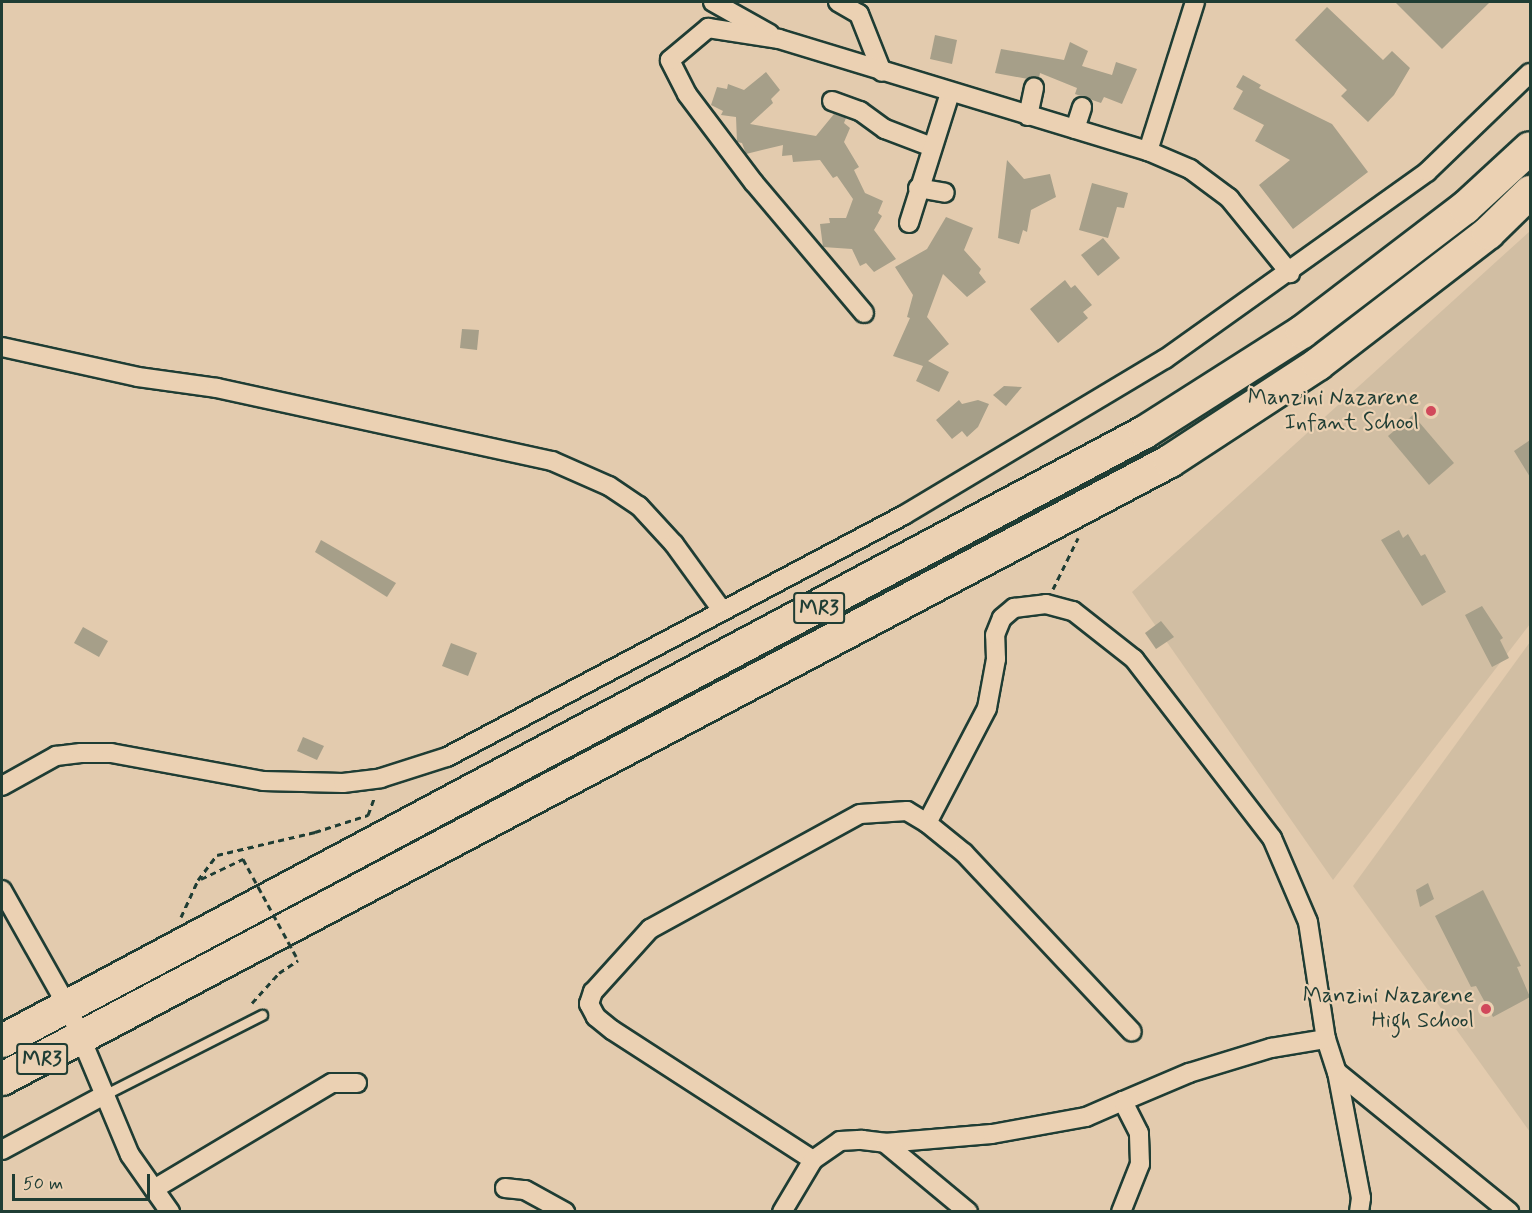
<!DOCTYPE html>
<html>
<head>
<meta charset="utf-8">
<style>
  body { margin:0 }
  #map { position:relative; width:1532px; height:1213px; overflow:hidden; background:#e3cbae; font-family:Mynerve,sans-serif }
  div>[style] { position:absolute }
  .built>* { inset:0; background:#d1bea3 }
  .building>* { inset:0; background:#a69f89 }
  .path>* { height:3px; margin-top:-1.5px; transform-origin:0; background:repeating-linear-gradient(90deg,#1f3d34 0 6px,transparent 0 10.5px) }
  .roads { filter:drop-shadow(2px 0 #1f3d34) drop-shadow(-2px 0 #1f3d34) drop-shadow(0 2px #1f3d34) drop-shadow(0 -2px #1f3d34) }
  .lane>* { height:9px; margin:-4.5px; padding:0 4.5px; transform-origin:4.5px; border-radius:4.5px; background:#ebd1b3 }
  .street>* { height:18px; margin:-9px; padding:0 9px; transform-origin:9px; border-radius:9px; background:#ebd1b3 }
  .highway>* { height:32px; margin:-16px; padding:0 16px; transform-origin:16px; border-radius:16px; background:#ebd1b3 }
  .path-bridge>* { height:3px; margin-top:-1.5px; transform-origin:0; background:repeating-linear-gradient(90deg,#1f3d34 0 6px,transparent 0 10.5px) }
  .dots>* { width:16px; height:16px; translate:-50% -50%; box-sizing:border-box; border:3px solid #ebd1b3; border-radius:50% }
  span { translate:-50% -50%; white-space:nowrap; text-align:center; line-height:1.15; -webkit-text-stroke:4.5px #ebd1b3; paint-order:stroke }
  .shield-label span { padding:2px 4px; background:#ebd1b3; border:2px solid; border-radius:4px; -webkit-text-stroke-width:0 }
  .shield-label { font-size:21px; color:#1f3d34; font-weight:700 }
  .poi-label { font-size:22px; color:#1f3d34 }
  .right { translate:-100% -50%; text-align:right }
  .frame { position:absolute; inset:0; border:3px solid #1f3d34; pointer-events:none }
  .scale { position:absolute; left:12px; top:1174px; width:138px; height:27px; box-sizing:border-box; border:3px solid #1f3d34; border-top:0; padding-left:8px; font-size:18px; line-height:21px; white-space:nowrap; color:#1f3d34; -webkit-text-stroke:4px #ebd1b3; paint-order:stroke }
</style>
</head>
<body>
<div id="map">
  <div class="built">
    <div style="clip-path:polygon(1530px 231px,1530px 624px,1333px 880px,1132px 592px)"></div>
    <div style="clip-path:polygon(1530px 642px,1530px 1132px,1353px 886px)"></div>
  </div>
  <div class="building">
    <div style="clip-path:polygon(1395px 2px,1490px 2px,1442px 49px)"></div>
    <div style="clip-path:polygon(1327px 7px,1383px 60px,1392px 51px,1410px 68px,1394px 95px,1368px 122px,1341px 96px,1347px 90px,1295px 40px)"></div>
    <div style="clip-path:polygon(935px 35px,957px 40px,952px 64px,930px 59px)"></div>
    <div style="clip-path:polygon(1070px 42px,1088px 51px,1082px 66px,1112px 75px,1116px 62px,1137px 69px,1122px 104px,1104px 97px,1101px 103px,1075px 94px,1077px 88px,1040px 73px,1039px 78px,1028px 79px,995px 73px,1001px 49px,1064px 60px)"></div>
    <div style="clip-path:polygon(766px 72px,780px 90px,771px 99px,773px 103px,750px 124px,816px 136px,834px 114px,846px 118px,844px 123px,850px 128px,844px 142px,859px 167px,854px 170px,865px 193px,883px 201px,878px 213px,882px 216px,874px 230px,896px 259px,874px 272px,866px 263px,860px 266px,852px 249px,823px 247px,820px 224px,830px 223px,829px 218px,846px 218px,853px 199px,837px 176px,833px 178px,820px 160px,793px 162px,792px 155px,782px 156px,783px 145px,746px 154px,742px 143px,737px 142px,736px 117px,721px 115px,723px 111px,711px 105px,717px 87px,727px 89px,728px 84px,744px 90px)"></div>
    <div style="clip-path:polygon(1243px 75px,1261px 85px,1259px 88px,1332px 124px,1368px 172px,1293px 229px,1259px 185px,1290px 160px,1255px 141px,1264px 125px,1233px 109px,1243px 91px,1236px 87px)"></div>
    <div style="clip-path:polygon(1007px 160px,1024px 179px,1050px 174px,1056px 197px,1031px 210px,1027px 232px,1023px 230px,1019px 244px,998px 238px)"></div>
    <div style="clip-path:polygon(1092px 183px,1128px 193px,1124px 208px,1117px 207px,1108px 238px,1079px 230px)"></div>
    <div style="clip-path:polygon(946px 217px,973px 228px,964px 250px,981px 269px,979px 273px,986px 282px,967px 297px,943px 274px,927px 317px,949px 344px,928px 361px,949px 372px,939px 392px,916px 381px,923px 366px,893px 356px,910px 318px,907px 317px,913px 295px,895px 267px,927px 249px)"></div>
    <div style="clip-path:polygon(1103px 238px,1120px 258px,1098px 276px,1081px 255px)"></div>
    <div style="clip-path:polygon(1065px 280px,1071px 288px,1075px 285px,1092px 305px,1083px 312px,1088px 318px,1058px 343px,1030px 309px)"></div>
    <div style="clip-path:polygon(462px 329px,479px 330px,477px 350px,460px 348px)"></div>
    <div style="clip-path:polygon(1004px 386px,1022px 387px,1006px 406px,993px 395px)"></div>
    <div style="clip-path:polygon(959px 400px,962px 404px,978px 400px,989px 404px,978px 427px,967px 437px,962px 431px,952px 439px,936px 420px)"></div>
    <div style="clip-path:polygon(1413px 415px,1454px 463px,1429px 485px,1388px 436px)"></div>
    <div style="clip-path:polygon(1530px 440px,1530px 477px,1514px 451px)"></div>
    <div style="clip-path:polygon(1399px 530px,1403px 538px,1408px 534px,1421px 556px,1425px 554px,1446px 592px,1422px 606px,1381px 540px)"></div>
    <div style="clip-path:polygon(321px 540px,396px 583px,387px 597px,315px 552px)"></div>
    <div style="clip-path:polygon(1482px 606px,1503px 638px,1500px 640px,1509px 658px,1492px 667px,1465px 615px)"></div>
    <div style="clip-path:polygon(1161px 621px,1174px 637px,1156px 649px,1145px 633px)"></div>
    <div style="clip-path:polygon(83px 627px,108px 641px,99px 657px,74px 643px)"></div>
    <div style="clip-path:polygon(451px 643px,477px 653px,468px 676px,442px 666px)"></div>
    <div style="clip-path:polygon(303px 737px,324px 746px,317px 760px,297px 751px)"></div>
    <div style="clip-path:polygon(1428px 883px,1434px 899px,1420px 907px,1416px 890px)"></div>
    <div style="clip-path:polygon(1483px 890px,1521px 966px,1517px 967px,1530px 997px,1493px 1017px,1476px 986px,1471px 987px,1435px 916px)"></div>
  </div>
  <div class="path">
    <div style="left:1053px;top:589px;width:57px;rotate:-63.9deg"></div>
    <div style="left:201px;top:879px;width:47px;rotate:-25.5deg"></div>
    <div style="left:181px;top:917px;width:41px;rotate:-65.3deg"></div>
    <div style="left:198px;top:880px;width:31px;rotate:-53deg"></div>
    <div style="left:217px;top:855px;width:101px;rotate:-13.2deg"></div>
    <div style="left:315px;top:832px;width:56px;rotate:-17.8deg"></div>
    <div style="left:368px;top:815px;width:20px;rotate:-70deg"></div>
    <div style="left:252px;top:1003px;width:40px;rotate:-48deg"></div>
    <div style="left:279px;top:973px;width:23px;rotate:-34deg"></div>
  </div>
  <div class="roads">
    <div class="lane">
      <div style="left:106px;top:1094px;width:175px;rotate:-26.9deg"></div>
    </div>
    <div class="street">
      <div style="left:713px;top:2px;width:65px;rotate:29.3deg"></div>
      <div style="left:838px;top:2px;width:24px;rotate:30deg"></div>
      <div style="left:859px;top:14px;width:62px;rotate:68.4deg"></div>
      <div style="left:832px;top:101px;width:30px;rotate:20deg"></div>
      <div style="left:860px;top:111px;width:31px;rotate:36deg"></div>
      <div style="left:885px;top:129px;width:50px;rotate:21deg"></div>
      <div style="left:1028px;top:116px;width:29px;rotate:-78deg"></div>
      <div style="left:1075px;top:129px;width:23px;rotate:-72deg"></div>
      <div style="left:1148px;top:151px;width:156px;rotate:-72.5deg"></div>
      <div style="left:918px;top:188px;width:27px;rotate:10deg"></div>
      <div style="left:909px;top:223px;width:136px;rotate:-72.5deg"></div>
      <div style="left:864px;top:313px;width:170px;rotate:-130.2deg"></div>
      <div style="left:754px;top:183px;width:111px;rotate:-127deg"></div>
      <div style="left:687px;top:94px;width:38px;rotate:-117deg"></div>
      <div style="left:670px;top:60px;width:50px;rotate:-40.1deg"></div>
      <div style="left:708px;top:28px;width:72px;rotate:8.8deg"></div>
      <div style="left:779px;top:39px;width:386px;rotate:16.9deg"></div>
      <div style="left:1148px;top:151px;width:46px;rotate:23.2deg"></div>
      <div style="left:1190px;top:169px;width:49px;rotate:36.6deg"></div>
      <div style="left:1229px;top:198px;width:97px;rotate:50.9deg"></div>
      <div style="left:2px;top:347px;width:139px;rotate:12.4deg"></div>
      <div style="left:138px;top:377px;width:80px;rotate:7.9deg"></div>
      <div style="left:217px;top:388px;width:343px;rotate:12.3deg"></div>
      <div style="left:552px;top:461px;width:62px;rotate:23.7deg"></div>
      <div style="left:609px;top:486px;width:36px;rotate:34deg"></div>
      <div style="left:639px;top:506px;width:52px;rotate:47.4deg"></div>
      <div style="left:674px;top:544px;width:80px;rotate:54.1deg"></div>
      <div style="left:2px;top:786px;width:62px;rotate:-29.1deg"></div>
      <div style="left:56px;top:756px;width:25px;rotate:-7deg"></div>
      <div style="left:81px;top:753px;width:30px"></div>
      <div style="left:111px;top:753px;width:155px;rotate:10.4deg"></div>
      <div style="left:263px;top:781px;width:80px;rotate:1.4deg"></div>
      <div style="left:343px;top:783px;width:38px;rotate:-7deg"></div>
      <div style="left:381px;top:778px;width:69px;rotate:-17.7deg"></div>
      <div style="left:447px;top:757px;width:517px;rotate:-27.9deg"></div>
      <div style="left:904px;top:515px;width:304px;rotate:-30.9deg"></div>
      <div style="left:1165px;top:359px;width:322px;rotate:-35.5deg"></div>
      <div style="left:1427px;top:172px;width:143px;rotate:-43.9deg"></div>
      <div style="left:927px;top:823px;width:130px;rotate:-62.4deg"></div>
      <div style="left:987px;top:708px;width:50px;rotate:-79.6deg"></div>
      <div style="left:996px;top:659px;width:24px;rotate:-92deg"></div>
      <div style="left:995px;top:635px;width:18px;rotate:-68deg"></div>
      <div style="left:1002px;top:618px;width:16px;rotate:-40deg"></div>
      <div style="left:1014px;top:608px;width:32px;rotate:-7deg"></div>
      <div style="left:1046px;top:604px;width:28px;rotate:15deg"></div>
      <div style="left:1073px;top:611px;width:78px;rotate:38.2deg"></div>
      <div style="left:1134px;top:659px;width:226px;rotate:52.4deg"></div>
      <div style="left:1272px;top:838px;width:91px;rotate:66.8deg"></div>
      <div style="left:1308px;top:922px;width:118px;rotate:81.3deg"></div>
      <div style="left:1326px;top:1039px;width:35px;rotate:72deg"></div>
      <div style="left:1337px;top:1072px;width:128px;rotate:79.2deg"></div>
      <div style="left:1361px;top:1198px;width:14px;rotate:98deg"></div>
      <div style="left:2px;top:890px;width:134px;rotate:60.6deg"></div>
      <div style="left:68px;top:1007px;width:160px;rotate:67.3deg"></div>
      <div style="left:130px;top:1155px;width:70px;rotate:54.9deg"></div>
      <div style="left:1337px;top:1072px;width:222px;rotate:39.1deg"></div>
      <div style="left:885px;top:1143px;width:107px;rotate:-4.8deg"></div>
      <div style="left:992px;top:1134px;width:96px;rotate:-10.3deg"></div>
      <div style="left:1086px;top:1117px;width:40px;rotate:-23.4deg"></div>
      <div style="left:2px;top:1150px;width:118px;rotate:-28.3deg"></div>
      <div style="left:813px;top:1160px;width:239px;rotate:-147.1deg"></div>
      <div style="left:612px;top:1030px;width:21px;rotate:-141deg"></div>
      <div style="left:596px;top:1017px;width:15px;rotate:-118deg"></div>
      <div style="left:589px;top:1004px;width:13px;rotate:-72deg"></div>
      <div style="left:593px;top:992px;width:85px;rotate:-47.9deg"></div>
      <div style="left:650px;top:929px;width:239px;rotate:-28.7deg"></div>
      <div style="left:860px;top:814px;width:47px;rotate:-3.7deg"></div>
      <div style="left:907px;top:811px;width:23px;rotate:31deg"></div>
      <div style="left:927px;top:823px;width:48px;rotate:39deg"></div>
      <div style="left:964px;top:853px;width:245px;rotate:46.8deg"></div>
      <div style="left:505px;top:1188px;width:20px;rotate:6deg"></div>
      <div style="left:525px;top:1190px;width:46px;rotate:28.8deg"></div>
      <div style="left:154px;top:1189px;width:207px;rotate:-30.8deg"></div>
      <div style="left:332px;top:1083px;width:25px"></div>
      <div style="left:782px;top:1212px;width:61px;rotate:-59.2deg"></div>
      <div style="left:813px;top:1160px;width:33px;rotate:-35deg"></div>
      <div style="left:840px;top:1141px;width:22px;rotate:-3deg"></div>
      <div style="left:862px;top:1140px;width:23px;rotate:7deg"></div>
      <div style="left:885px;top:1143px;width:108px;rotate:39.7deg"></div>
      <div style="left:1121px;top:1212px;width:52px;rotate:-68.4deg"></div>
      <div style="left:1140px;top:1164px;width:31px;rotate:-92deg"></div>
      <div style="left:1139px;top:1133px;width:36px;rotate:-117deg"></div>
      <div style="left:1123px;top:1101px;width:72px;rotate:-23deg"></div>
      <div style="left:1189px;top:1073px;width:86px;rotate:-17deg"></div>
      <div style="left:1271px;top:1048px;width:56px;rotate:-9.3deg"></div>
    </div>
    <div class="highway">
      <div style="left:2px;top:1041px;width:1295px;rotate:-28.05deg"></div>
      <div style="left:1145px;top:432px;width:186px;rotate:-32.5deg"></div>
      <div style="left:1302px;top:332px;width:205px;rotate:-37.3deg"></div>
      <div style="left:1465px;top:208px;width:88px;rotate:-42.7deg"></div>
      <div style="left:2px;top:1079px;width:1321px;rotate:-27.88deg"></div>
      <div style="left:1170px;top:461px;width:177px;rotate:-33.2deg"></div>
      <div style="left:1318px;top:364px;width:215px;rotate:-37.6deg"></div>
      <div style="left:1488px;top:233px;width:59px;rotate:-44.3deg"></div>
    </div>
  </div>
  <div class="path-bridge">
    <div style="left:243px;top:859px;width:115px;rotate:61.4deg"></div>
  </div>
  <div class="dots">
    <div style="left:1431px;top:411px;background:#d1495b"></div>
    <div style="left:1486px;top:1009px;background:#d1495b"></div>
  </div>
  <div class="shield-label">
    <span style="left:819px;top:608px">MR3</span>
    <span style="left:42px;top:1059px">MR3</span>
  </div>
  <div class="poi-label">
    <span class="right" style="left:1419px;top:411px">Manzini Nazarene<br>Infant School</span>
    <span class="right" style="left:1474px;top:1009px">Manzini Nazarene<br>High School</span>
  </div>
  <div class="frame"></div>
  <div class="scale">50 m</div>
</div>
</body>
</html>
